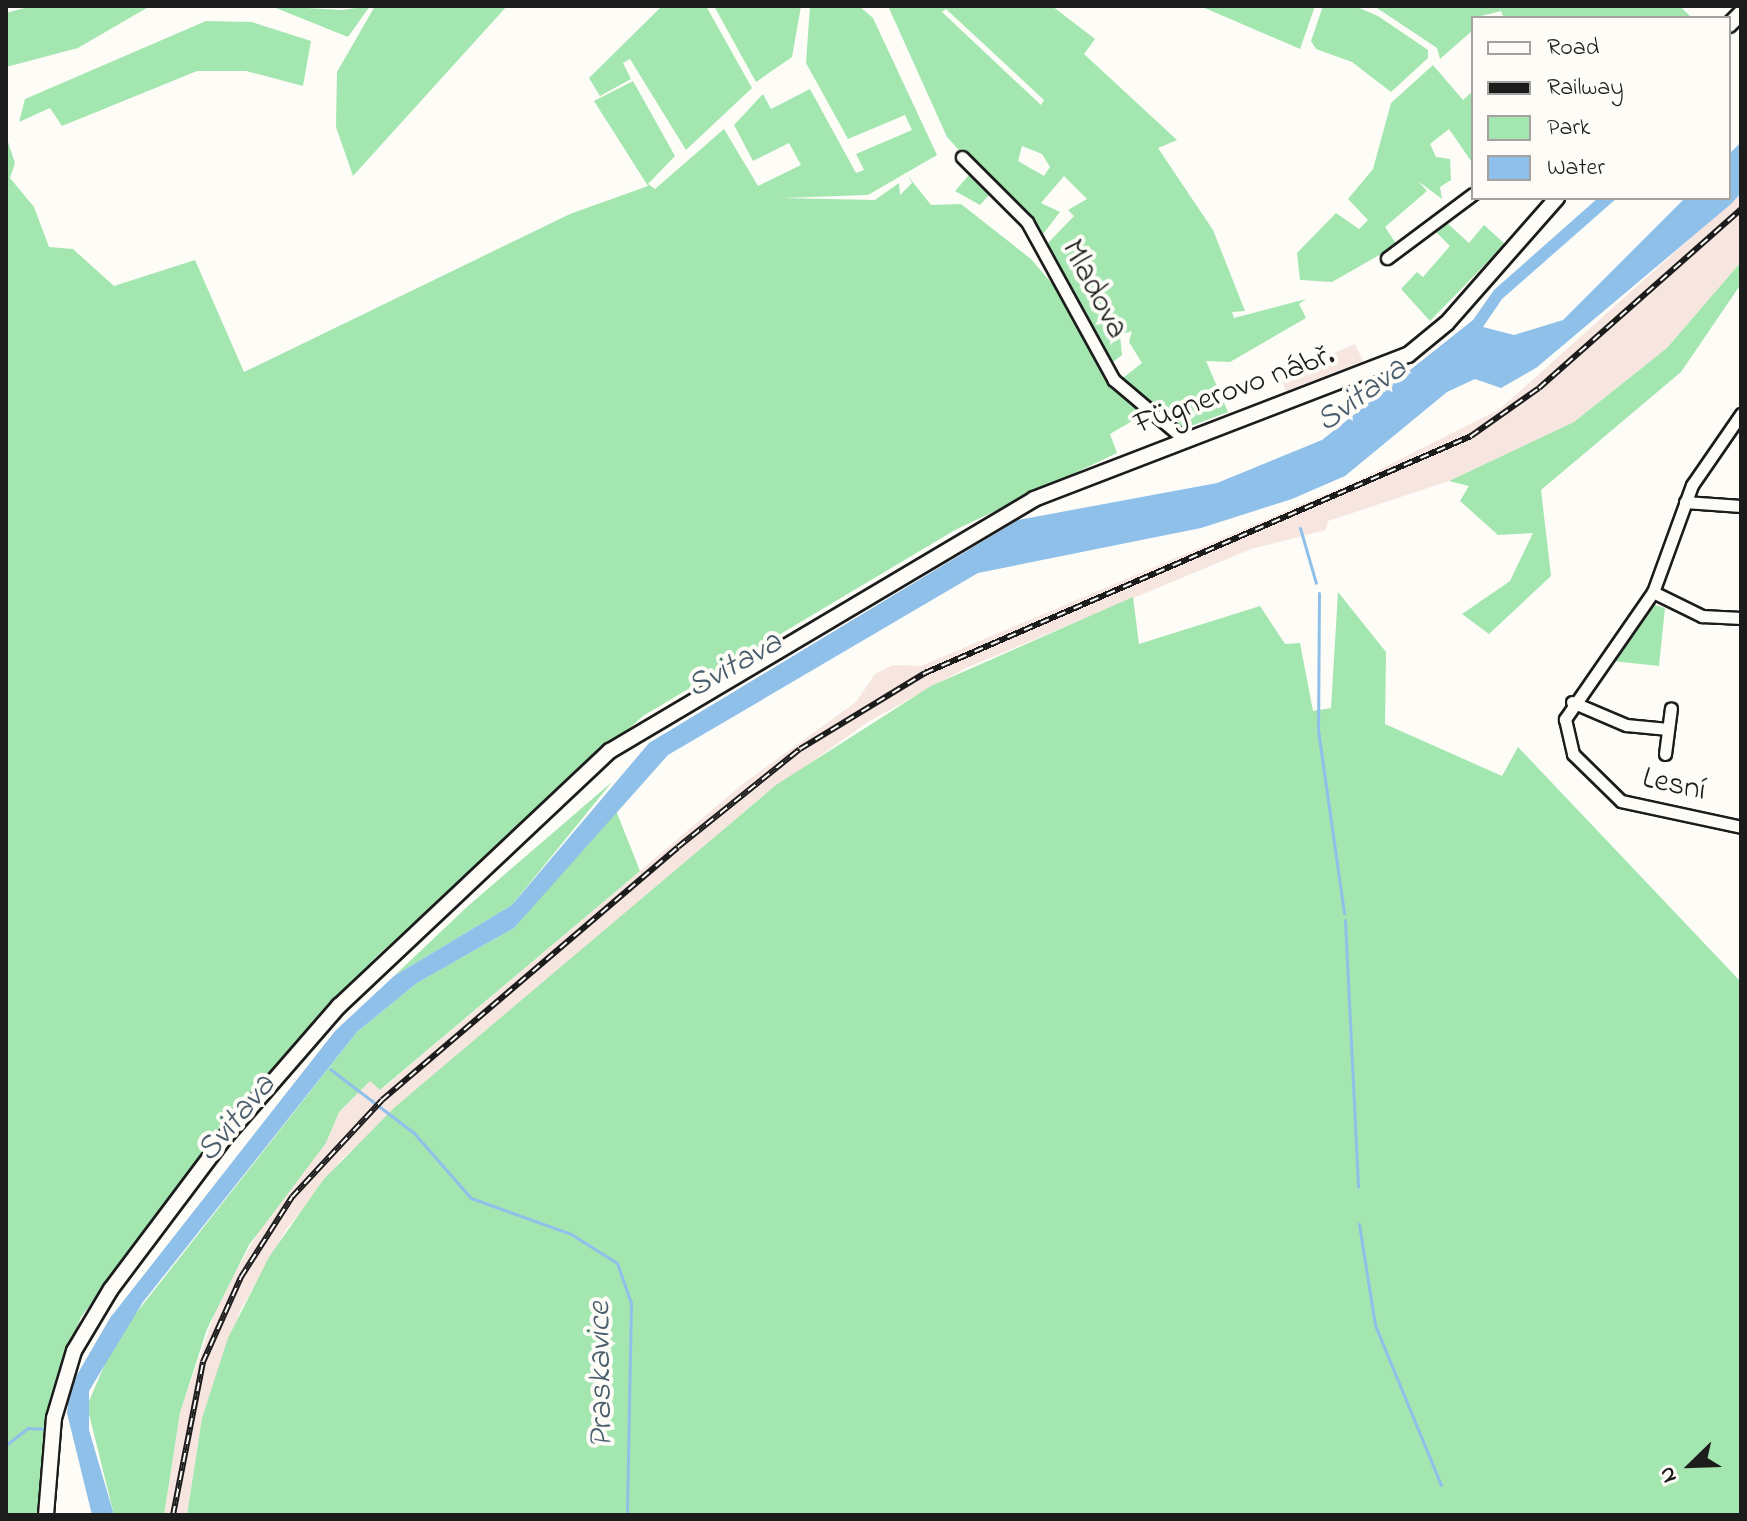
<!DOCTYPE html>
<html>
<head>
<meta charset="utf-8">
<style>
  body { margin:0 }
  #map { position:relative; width:1747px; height:1521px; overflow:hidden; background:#fdfcf7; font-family:"Indie Flower",sans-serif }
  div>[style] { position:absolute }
  .built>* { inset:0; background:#f7e5e0 }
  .green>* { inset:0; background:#a4e6b0 }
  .water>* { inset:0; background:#8fc0ea }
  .stream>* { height:3px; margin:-1.5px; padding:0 1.5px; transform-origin:1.5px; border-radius:1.5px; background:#8fc0ea }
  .roads { filter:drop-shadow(2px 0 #1c1c1c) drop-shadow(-2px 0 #1c1c1c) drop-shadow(0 2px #1c1c1c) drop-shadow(0 -2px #1c1c1c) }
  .minor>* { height:11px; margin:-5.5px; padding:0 5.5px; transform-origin:5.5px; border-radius:5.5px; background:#fdfcf7 }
  .tertiary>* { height:14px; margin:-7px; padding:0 7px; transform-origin:7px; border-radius:7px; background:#fdfcf7 }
  .rail>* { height:6px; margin-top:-3px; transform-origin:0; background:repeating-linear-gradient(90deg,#fdfcf7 0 9px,#1c1c1c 0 18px); box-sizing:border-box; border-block:2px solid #1c1c1c }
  span { translate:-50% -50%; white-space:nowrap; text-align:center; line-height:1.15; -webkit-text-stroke:8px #fdfcf7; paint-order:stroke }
  .street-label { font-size:32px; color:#1c1c1c }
  .water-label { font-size:34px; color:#4a5e6e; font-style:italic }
  .frame { position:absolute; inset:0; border:8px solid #1c1c1c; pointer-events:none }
  .legend { position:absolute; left:1471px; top:16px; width:260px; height:184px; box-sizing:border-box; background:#fdfcf7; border:2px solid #a3a29f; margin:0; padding:10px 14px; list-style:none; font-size:24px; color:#1c1c1c }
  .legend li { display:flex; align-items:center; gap:16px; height:40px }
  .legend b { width:40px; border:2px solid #a3a29f }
  .north { position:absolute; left:1651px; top:1425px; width:80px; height:80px; -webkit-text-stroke:6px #fdfcf7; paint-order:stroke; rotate:247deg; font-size:22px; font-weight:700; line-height:32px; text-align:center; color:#1c1c1c }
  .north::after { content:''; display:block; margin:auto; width:28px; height:36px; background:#1c1c1c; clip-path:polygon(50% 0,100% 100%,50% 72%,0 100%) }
</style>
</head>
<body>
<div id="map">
  <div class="built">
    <div style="clip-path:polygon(1741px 193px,1741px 262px,1667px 348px,1574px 422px,1449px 481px,1328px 521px,1326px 530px,1251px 549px,966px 668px,868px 722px,758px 800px,342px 1159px,286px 1230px,240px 1311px,202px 1418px,187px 1515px,164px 1515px,180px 1413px,219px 1301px,267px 1217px,326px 1143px,339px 1112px,370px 1081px,381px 1090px,744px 783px,856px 702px,875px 674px,893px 665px,921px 666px,1359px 480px,1500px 409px)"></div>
    <div style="clip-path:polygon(1355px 344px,1363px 361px,1286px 391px,1280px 376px)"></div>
  </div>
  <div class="green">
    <div style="clip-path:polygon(32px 6px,150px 6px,78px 48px,6px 67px,6px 13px)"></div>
    <div style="clip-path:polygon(271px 6px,342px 10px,370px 6px,348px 37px)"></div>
    <div style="clip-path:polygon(375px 6px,507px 6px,353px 176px,336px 127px,337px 72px)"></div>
    <div style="clip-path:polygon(662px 6px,706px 6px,752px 88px,686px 150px,630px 59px,623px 63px,631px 79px,600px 96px,589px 78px)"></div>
    <div style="clip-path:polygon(714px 6px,801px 6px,792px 57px,756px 82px)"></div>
    <div style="clip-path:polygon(810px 6px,859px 6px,873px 18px,937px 155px,868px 195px,782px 198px,875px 200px,899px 183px,900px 195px,912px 183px,908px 176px,931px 205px,961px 204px,1031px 259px,1061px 294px,1110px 385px,1146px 413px,1110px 434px,1117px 453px,955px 530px,643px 716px,376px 957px,220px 1134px,81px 1317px,45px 1416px,38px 1515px,6px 1515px,6px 136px,15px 163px,10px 178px,34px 207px,49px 247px,73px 249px,114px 286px,195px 260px,244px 372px,570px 214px,648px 186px,594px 101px,633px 81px,675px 156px,648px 184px,655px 189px,724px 129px,758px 186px,801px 165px,789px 143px,753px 161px,734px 125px,763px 94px,771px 109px,810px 89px,856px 173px,864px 170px,856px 154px,912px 130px,905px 115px,848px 139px,806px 63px)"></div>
    <div style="clip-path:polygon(evenodd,888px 6px,1052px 6px,1095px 39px,1084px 54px,1177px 140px,1158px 148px,1213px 230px,1245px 311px,1232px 312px,1234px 318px,1306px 299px,1299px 304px,1306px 318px,1230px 362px,1206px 361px,1228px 412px,1183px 429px,1119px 381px,1142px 363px,1129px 342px,1132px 331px,1120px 335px,1122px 355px,1109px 365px,1045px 246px,1074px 216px,1068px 210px,1087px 199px,1064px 176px,1041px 203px,1060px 212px,1040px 238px,947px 137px,888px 6px,946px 9px,1044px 100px,1041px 105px,942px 12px,946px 9px,888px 6px,1022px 146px,1042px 154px,1050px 167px,1044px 176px,1018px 161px,1022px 146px)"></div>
    <div style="clip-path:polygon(1200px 6px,1315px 6px,1300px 49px)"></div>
    <div style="clip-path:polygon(1323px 6px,1355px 6px,1378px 16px,1428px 50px,1428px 58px,1391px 92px,1352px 62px,1316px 49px,1311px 41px)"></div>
    <div style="clip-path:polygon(1374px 6px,1680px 6px,1692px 18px,1504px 18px,1501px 11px,1473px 18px,1473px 30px,1440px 59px,1437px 48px)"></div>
    <div style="clip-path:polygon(206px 21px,252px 22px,311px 41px,303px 86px,246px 71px,197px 71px,62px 126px,50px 108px,19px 122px,25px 99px)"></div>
    <div style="clip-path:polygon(1433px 65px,1463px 100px,1473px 91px,1473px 164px,1449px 129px,1430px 144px,1436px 157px,1450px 159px,1451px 180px,1440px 187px,1442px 199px,1418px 181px,1427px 191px,1385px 227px,1397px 245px,1332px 282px,1300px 280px,1297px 253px,1336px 213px,1359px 229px,1368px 220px,1348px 199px,1373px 169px,1391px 103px)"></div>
    <div style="clip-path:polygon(969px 175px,990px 194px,980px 205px,955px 191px)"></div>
    <div style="clip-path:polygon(1446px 222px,1469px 243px,1484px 225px,1505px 244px,1430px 321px,1401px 289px,1417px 272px,1423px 277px,1450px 246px,1435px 231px)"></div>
    <div style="clip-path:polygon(1741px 262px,1741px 284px,1681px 372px,1541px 490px,1551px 576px,1489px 634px,1462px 614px,1510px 581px,1533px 533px,1498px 535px,1460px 501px,1469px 486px,1449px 481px,1574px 422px,1667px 348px)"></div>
    <div style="clip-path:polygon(1338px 592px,1386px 652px,1385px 724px,1502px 776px,1518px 747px,1741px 982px,1741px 1515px,187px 1515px,202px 1418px,228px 1338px,269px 1257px,323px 1180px,395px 1107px,776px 785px,931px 686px,1133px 597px,1139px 644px,1260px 606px,1285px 644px,1300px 643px,1313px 711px,1331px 708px)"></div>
    <div style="clip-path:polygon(1655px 605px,1665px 608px,1659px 666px,1612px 661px)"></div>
    <div style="clip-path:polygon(612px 782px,512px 905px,394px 976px,468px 906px)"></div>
    <div style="clip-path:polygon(615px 808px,640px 871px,380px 1090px,370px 1081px,339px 1112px,326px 1143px,249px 1245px,207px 1329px,180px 1413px,164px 1515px,114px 1515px,87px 1406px,115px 1340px,357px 1032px,417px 983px,514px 928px)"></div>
  </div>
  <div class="water">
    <div style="clip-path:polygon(1741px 142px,1741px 193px,1731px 204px,1536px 368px,1501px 388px,1475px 379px,1447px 392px,1345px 476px,1292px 499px,1201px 528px,978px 573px,668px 755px,514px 928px,417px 983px,357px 1032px,143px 1302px,89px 1391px,89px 1430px,114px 1515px,92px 1515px,67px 1413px,70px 1387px,110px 1318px,335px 1031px,394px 976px,512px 905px,649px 743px,1018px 520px,1217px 483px,1322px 440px,1473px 320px,1494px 290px,1598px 198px,1617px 198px,1502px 299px,1483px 327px,1514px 335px,1563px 320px,1685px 198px,1729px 198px,1729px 154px)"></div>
  </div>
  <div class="stream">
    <div style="left:1300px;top:528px;width:57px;rotate:73.8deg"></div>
    <div style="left:1319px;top:593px;width:137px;rotate:90.4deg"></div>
    <div style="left:1318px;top:730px;width:185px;rotate:81.9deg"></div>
    <div style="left:1345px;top:920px;width:267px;rotate:87.2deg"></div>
    <div style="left:330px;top:1069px;width:106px;rotate:37.3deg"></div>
    <div style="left:414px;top:1133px;width:86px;rotate:48.8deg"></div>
    <div style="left:471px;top:1198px;width:106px;rotate:19.8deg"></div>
    <div style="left:571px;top:1234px;width:54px;rotate:32.2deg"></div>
    <div style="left:617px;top:1263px;width:42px;rotate:70.7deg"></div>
    <div style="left:631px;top:1303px;width:212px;rotate:91.1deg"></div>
    <div style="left:1359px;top:1224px;width:102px;rotate:81deg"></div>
    <div style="left:1375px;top:1325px;width:173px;rotate:67.6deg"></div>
    <div style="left:6px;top:1445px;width:28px;rotate:-38deg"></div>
    <div style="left:28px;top:1428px;width:20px;rotate:3deg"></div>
  </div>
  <div class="roads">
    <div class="minor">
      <div style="left:962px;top:157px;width:92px;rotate:45deg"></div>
      <div style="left:1027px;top:222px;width:180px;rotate:61.2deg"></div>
      <div style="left:1114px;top:380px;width:93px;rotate:40.2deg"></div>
      <div style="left:1387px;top:258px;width:107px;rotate:-36.7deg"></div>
      <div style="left:1741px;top:414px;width:86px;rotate:124.6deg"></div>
      <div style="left:1692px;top:485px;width:114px;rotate:110deg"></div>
      <div style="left:1653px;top:592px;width:155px;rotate:124.7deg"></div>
      <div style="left:1565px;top:719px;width:36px;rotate:77deg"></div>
      <div style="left:1573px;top:754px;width:67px;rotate:44.4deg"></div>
      <div style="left:1621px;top:801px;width:123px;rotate:12.2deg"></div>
      <div style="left:1685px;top:502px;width:56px;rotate:4.1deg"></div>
      <div style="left:1653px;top:592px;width:55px;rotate:26.1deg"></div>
      <div style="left:1702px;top:616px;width:39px;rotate:3deg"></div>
      <div style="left:1572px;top:702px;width:59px;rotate:23.1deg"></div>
      <div style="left:1626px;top:725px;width:42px;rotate:5.4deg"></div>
      <div style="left:1665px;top:754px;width:46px;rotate:-82.6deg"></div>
    </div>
    <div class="tertiary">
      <div style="left:1729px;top:25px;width:17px;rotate:-45deg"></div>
      <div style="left:46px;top:1515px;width:97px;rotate:-85.3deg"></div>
      <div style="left:54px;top:1418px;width:70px;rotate:-73.4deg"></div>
      <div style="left:74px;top:1351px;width:72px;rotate:-59.2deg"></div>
      <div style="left:111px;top:1289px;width:190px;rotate:-53.1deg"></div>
      <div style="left:225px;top:1137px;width:174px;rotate:-49deg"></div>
      <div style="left:339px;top:1006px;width:372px;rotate:-43.3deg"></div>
      <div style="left:610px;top:751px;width:493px;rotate:-30.7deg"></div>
      <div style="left:1034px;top:499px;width:401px;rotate:-21.1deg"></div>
      <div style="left:1408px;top:355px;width:50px;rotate:-39.4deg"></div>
      <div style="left:1447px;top:323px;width:167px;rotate:-48.7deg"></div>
    </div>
  </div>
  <div class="rail">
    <div style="left:173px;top:1515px;width:156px;rotate:-78.9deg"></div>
    <div style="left:203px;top:1362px;width:93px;rotate:-65.9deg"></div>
    <div style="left:241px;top:1277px;width:95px;rotate:-57.5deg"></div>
    <div style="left:292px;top:1197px;width:132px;rotate:-47.1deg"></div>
    <div style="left:382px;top:1100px;width:389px;rotate:-40.5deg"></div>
    <div style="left:678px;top:847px;width:156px;rotate:-38.8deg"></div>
    <div style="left:800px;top:749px;width:146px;rotate:-31.3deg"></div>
    <div style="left:925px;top:673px;width:595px;rotate:-23.46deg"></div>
    <div style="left:1471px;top:436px;width:83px;rotate:-35.2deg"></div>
    <div style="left:1539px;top:388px;width:270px;rotate:-41.5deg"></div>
  </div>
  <div class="street-label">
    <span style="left:1093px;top:290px;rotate:62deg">Mladova</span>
    <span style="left:1235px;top:391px;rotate:-20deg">Fügnerovo nábř.</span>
    <span style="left:1674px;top:786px;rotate:12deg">Lesní</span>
  </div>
  <div class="water-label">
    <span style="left:1362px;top:396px;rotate:-36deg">Svitava</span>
    <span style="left:735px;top:666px;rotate:-29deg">Svitava</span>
    <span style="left:237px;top:1119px;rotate:-50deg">Svitava</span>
    <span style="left:602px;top:1375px;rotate:-91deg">Praskavice</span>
  </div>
  <div class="frame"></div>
  <ul class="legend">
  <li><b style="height:10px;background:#fdfcf7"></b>Road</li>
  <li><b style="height:10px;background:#1c1c1c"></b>Railway</li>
  <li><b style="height:22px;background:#a4e6b0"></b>Park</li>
  <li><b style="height:22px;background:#8fc0ea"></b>Water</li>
  </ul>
  <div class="north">N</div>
</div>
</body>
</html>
